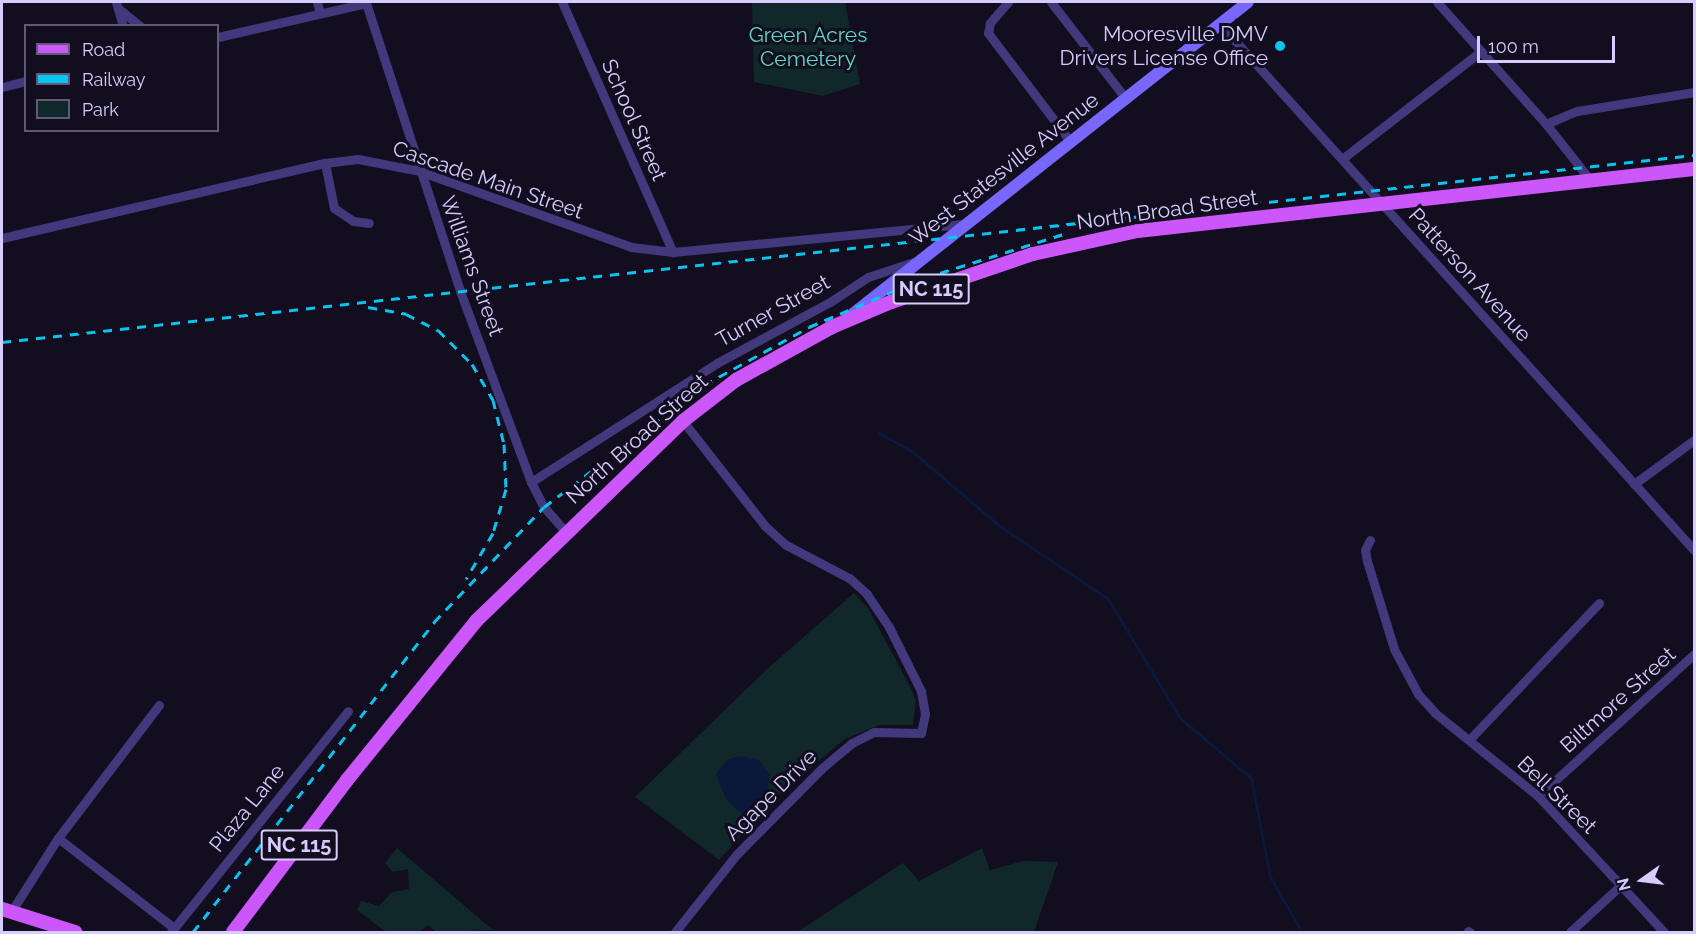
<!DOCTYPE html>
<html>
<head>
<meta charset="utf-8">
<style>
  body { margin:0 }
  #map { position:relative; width:1696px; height:934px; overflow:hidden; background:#120d1f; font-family:Raleway,sans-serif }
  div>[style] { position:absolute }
  .green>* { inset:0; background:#102829 }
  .water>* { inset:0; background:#0a183b }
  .stream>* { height:3px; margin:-1.5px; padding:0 1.5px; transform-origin:1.5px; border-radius:1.5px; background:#0a183b }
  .street>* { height:9px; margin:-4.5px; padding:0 4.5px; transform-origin:4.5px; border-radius:4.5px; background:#42397d }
  .secondary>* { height:12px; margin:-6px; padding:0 6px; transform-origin:6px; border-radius:6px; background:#7767fb }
  .primary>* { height:14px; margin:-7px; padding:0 7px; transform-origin:7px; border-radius:7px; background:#cb57fa }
  .rail>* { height:3px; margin-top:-1.5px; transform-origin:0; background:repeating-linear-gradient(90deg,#07c5f0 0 9px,transparent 0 17px) }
  .dots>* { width:16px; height:16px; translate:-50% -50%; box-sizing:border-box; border:3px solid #120d1f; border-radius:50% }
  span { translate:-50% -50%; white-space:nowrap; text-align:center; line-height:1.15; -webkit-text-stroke:6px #120d1f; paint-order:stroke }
  .shield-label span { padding:2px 4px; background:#120d1f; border:2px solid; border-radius:4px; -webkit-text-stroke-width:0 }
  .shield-label { font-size:20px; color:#d6cdfe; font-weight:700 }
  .poi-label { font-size:21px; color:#d6cdfe }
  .right { translate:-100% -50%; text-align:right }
  .park-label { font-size:21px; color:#5cdbc5 }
  .street-label { font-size:21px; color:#d6cdfe }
  .frame { position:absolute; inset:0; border:3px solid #d6cdfe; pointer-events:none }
  .legend { position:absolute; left:24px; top:24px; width:195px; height:108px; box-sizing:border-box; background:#120d1f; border:2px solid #605a78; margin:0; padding:8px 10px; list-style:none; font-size:18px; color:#d6cdfe }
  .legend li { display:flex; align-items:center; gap:12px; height:30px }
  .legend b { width:30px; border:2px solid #605a78 }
  .north { position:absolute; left:1612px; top:850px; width:60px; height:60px; -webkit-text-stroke:4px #120d1f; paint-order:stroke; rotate:256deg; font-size:16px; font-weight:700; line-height:24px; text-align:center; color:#d6cdfe }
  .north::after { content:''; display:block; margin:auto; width:21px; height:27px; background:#d6cdfe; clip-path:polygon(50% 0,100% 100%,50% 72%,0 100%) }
  .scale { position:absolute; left:1477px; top:36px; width:138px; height:27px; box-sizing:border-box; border:3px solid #d6cdfe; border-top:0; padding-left:8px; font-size:18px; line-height:21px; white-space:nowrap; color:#d6cdfe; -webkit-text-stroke:4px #120d1f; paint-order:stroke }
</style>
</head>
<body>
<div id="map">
  <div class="green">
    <div style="clip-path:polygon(752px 2px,845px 2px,860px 84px,823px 96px,754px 82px)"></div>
    <div style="clip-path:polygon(854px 593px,868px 608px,912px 690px,916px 701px,913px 725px,879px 725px,845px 739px,777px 796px,719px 860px,635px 797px,766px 670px)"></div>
    <div style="clip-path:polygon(397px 848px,493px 930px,436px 932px,428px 925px,419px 932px,386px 932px,357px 910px,361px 901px,379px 906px,392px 892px,409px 889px,408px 869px,393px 872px,385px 863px)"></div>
    <div style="clip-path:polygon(982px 848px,990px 870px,1024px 861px,1058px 862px,1034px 932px,797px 932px,903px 863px,919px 881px)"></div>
  </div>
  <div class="water">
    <div style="clip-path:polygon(740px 756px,759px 760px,770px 775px,767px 791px,752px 810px,742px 814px,726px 799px,716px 774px,728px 759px)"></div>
  </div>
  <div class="stream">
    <div style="left:879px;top:433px;width:39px;rotate:29deg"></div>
    <div style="left:913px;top:452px;width:111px;rotate:40.6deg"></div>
    <div style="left:997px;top:524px;width:134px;rotate:34deg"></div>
    <div style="left:1108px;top:599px;width:139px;rotate:58.8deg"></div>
    <div style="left:1180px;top:718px;width:93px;rotate:40.2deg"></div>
    <div style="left:1251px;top:778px;width:101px;rotate:79.1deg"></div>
    <div style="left:1270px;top:877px;width:64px;rotate:59.8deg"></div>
  </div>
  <div class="street">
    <div style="left:116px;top:2px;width:25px;rotate:74deg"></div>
    <div style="left:317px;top:2px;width:11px;rotate:75deg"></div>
    <div style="left:562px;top:2px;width:274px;rotate:66.1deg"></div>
    <div style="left:1008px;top:2px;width:28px;rotate:131deg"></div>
    <div style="left:990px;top:23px;width:10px;rotate:101deg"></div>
    <div style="left:988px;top:33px;width:136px;rotate:52.8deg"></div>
    <div style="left:1051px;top:2px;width:123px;rotate:52.3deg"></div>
    <div style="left:1437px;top:2px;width:164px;rotate:48.2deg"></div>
    <div style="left:1546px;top:124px;width:73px;rotate:51.7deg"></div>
    <div style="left:119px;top:9px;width:27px;rotate:39deg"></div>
    <div style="left:1220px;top:24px;width:708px;rotate:47.98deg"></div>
    <div style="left:218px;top:37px;width:152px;rotate:-12.9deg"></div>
    <div style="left:366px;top:3px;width:303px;rotate:71.9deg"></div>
    <div style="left:460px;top:291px;width:204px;rotate:69.6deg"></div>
    <div style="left:531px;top:482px;width:28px;rotate:63deg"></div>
    <div style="left:544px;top:507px;width:33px;rotate:49deg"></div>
    <div style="left:2px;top:87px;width:25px;rotate:-14deg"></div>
    <div style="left:1546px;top:124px;width:34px;rotate:-23deg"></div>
    <div style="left:1577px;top:111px;width:119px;rotate:-9.2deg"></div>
    <div style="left:1342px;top:159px;width:176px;rotate:-37.8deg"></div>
    <div style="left:325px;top:163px;width:46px;rotate:78.7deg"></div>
    <div style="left:334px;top:208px;width:23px;rotate:34deg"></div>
    <div style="left:353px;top:221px;width:16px;rotate:7deg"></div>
    <div style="left:2px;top:238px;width:332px;rotate:-13.1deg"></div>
    <div style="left:325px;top:163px;width:33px;rotate:-7deg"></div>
    <div style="left:358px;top:159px;width:62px;rotate:11.1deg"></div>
    <div style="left:419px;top:171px;width:225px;rotate:19.7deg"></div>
    <div style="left:631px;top:247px;width:42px;rotate:6.8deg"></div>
    <div style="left:673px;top:252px;width:294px;rotate:-5.5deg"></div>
    <div style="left:531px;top:482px;width:221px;rotate:-32.6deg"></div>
    <div style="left:717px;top:363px;width:128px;rotate:-28.4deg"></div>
    <div style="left:830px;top:302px;width:45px;rotate:-33.3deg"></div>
    <div style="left:868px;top:277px;width:52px;rotate:-18.1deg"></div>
    <div style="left:1634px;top:484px;width:74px;rotate:-36.3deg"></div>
    <div style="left:1370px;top:540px;width:11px;rotate:117deg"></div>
    <div style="left:1365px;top:550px;width:11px;rotate:80deg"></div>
    <div style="left:1367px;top:561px;width:92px;rotate:72.9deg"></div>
    <div style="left:1394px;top:649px;width:51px;rotate:61.9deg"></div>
    <div style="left:1418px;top:694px;width:25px;rotate:48deg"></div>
    <div style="left:1435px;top:713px;width:132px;rotate:38.9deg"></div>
    <div style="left:1538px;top:796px;width:185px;rotate:47.2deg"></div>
    <div style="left:1469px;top:740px;width:189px;rotate:-46.5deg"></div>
    <div style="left:1538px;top:796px;width:211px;rotate:-42.3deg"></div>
    <div style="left:58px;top:838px;width:147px;rotate:37.8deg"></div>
    <div style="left:11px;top:912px;width:88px;rotate:-57.6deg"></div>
    <div style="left:58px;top:838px;width:167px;rotate:-52.8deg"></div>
    <div style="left:1468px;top:931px;width:2px;rotate:27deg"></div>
    <div style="left:171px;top:932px;width:283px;rotate:-51.3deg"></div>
    <div style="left:675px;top:932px;width:98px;rotate:-51.6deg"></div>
    <div style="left:736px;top:855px;width:122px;rotate:-45.3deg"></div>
    <div style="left:822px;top:768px;width:39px;rotate:-40deg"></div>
    <div style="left:852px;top:743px;width:25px;rotate:-27deg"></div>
    <div style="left:874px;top:732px;width:47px;rotate:1.2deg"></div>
    <div style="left:921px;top:733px;width:19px;rotate:-78deg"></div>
    <div style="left:925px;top:714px;width:23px;rotate:-100deg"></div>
    <div style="left:921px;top:691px;width:72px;rotate:-116.6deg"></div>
    <div style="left:889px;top:627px;width:40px;rotate:-124deg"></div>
    <div style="left:867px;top:594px;width:24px;rotate:-138deg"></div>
    <div style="left:849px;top:578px;width:71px;rotate:-152.4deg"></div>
    <div style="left:786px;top:545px;width:28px;rotate:-138deg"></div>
    <div style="left:765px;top:526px;width:133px;rotate:-128deg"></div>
    <div style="left:1570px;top:932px;width:69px;rotate:-42.7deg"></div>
  </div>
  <div class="secondary">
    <div style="left:849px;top:317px;width:508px;rotate:-38.29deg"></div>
  </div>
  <div class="primary">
    <div style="left:2px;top:909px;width:77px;rotate:17.5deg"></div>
    <div style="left:233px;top:932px;width:190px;rotate:-53.1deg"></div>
    <div style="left:347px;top:780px;width:205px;rotate:-50.9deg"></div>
    <div style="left:476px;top:621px;width:288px;rotate:-44deg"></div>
    <div style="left:683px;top:421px;width:67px;rotate:-37.7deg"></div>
    <div style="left:736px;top:380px;width:110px;rotate:-28.9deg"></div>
    <div style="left:832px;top:327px;width:64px;rotate:-23deg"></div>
    <div style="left:891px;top:302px;width:150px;rotate:-18.7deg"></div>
    <div style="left:1033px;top:254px;width:107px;rotate:-12.4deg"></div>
    <div style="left:1138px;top:231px;width:559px;rotate:-6.36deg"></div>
  </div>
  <div class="rail">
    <div style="left:368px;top:307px;width:39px;rotate:10deg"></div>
    <div style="left:406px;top:314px;width:36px;rotate:27deg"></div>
    <div style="left:438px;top:330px;width:48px;rotate:45deg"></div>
    <div style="left:472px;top:364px;width:42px;rotate:59.7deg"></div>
    <div style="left:493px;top:400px;width:45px;rotate:76deg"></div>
    <div style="left:504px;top:444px;width:45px;rotate:87.5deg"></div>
    <div style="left:506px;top:489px;width:46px;rotate:106.5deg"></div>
    <div style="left:493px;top:533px;width:53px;rotate:120.4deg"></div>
    <div style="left:2px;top:342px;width:1702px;rotate:-6.31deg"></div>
    <div style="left:193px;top:932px;width:393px;rotate:-52.1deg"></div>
    <div style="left:434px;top:622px;width:159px;rotate:-46.3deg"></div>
    <div style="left:544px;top:507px;width:201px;rotate:-37.3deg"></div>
    <div style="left:704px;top:385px;width:120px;rotate:-28.9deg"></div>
    <div style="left:809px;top:327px;width:125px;rotate:-23.1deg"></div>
    <div style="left:924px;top:278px;width:153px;rotate:-17.5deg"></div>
  </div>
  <div class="dots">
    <div style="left:1280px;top:46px;background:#07c5f0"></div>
  </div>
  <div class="shield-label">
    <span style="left:931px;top:289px">NC 115</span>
    <span style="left:299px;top:845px">NC 115</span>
  </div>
  <div class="poi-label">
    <span class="right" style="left:1268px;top:46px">Mooresville DMV<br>Drivers License Office</span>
  </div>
  <div class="park-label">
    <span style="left:808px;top:47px">Green Acres<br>Cemetery</span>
  </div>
  <div class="street-label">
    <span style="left:634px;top:120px;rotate:66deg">School Street</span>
    <span style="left:1004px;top:169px;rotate:-38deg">West Statesville Avenue</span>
    <span style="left:488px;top:180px;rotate:19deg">Cascade Main Street</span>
    <span style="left:1167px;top:210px;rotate:-8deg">North Broad Street</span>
    <span style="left:472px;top:266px;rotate:70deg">Williams Street</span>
    <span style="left:1470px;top:275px;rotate:48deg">Patterson Avenue</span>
    <span style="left:773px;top:311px;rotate:-29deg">Turner Street</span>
    <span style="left:637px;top:439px;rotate:-42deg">North Broad Street</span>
    <span style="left:1618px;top:700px;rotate:-42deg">Biltmore Street</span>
    <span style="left:771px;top:795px;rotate:-45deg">Agape Drive</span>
    <span style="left:1557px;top:795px;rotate:44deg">Bell Street</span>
    <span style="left:247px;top:808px;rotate:-51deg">Plaza Lane</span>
  </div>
  <div class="frame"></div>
  <ul class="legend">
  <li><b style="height:8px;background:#cb57fa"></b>Road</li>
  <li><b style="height:8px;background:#07c5f0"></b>Railway</li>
  <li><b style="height:16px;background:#102829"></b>Park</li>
  </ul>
  <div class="north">N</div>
  <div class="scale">100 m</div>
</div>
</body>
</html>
